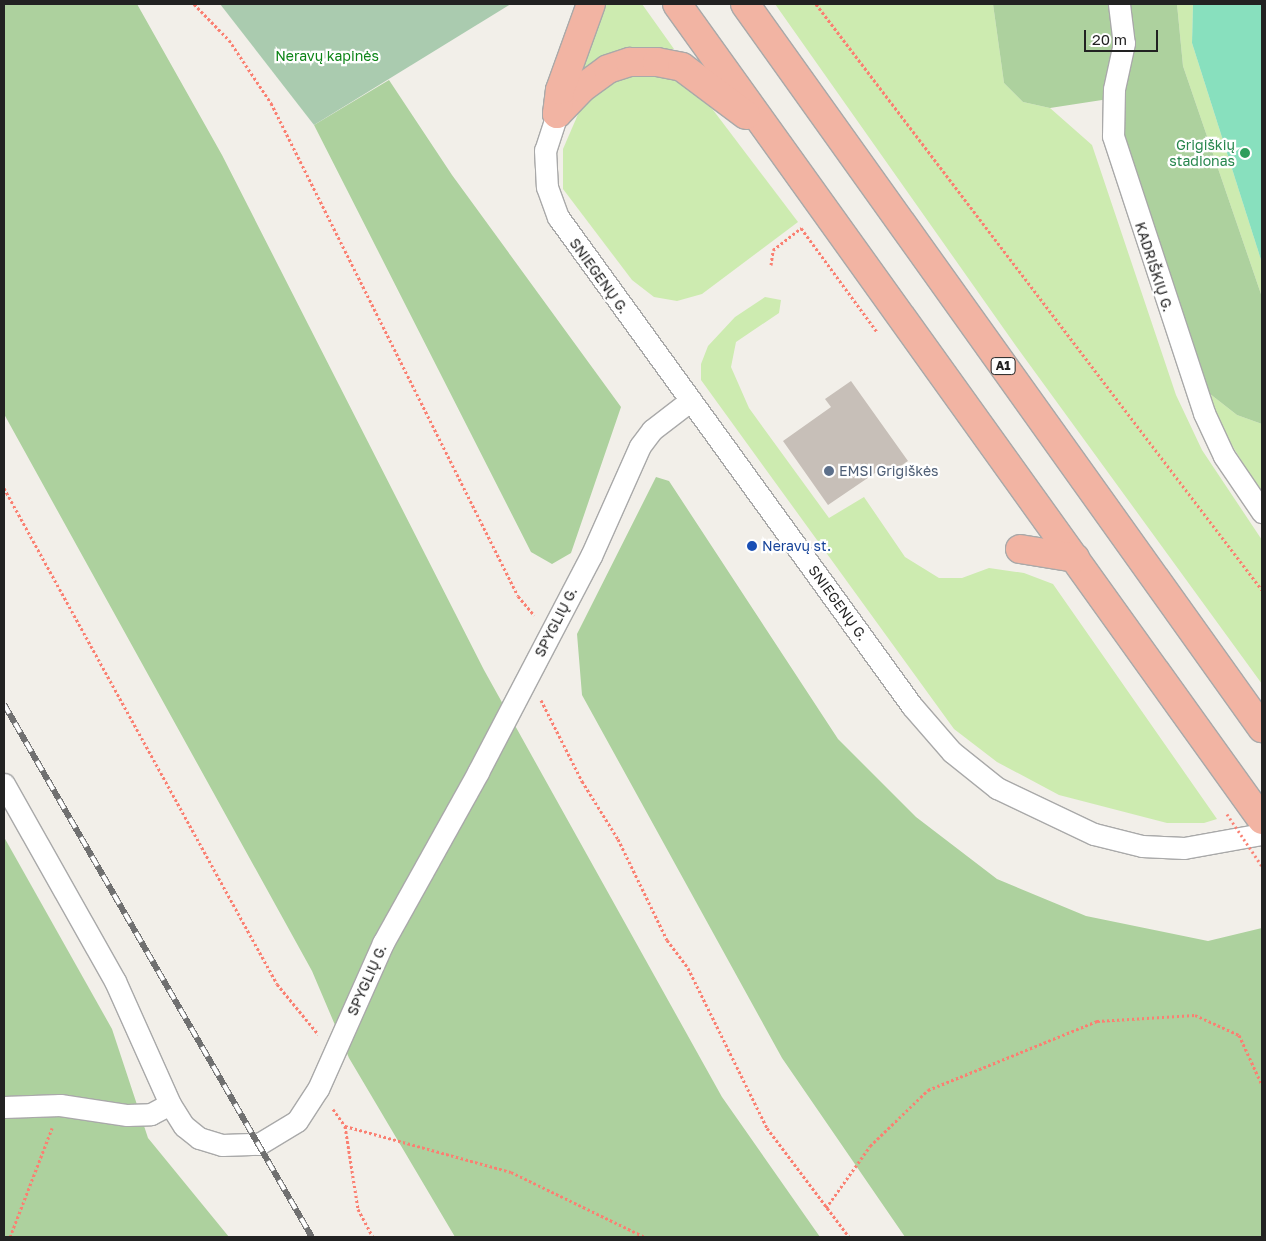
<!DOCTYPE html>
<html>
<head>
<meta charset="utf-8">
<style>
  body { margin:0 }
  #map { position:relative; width:1266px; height:1241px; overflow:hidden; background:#f2efe9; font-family:"Golos Text",sans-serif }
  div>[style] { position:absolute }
  .grass>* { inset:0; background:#cdebb0 }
  .forest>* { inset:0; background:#add19e }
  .cemetery>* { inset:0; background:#aacbaf }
  .pitch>* { inset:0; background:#88e0be }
  .building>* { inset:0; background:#c7bfb8 }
  .path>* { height:3px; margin-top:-1.5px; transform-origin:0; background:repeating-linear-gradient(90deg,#fa8072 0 2.5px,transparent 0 5px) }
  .roads { filter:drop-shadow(1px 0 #a9a9a9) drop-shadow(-1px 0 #a9a9a9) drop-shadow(0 1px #a9a9a9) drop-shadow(0 -1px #a9a9a9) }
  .minor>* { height:21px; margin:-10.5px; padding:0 10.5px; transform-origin:10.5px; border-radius:10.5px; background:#fff }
  .trunk>* { height:28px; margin:-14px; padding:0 14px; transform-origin:14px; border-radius:14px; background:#f2b4a3 }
  .rail>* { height:5.5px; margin-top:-2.75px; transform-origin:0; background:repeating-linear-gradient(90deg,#fff 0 11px,#707070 0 22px); box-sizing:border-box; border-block:1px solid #707070 }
  .path-bridge>* { height:3px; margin-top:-1.5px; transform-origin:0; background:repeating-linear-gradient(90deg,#fa8072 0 2.5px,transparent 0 5px) }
  .dots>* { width:14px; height:14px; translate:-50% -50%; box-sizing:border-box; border:2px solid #fff; border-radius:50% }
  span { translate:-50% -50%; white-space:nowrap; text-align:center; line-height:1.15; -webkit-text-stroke:4.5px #fff; paint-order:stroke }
  .shield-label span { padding:1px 4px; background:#fff; border:1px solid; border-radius:4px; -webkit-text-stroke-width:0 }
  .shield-label { font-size:12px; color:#222; font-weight:700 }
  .park-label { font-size:14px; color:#0c8416 }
  .leisure-label { font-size:14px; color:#27864d }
  .right { translate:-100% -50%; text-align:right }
  .street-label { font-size:14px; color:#222 }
  .service-label { font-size:14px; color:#4e5e75 }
  .left { translate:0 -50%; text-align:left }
  .transit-label { font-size:14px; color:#164399 }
  .frame { position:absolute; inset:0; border:5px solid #222; pointer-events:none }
  .scale { position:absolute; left:1084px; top:30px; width:74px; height:22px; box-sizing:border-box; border:2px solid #222; border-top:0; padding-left:6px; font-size:15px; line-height:18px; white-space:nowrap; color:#222; -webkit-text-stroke:4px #fff; paint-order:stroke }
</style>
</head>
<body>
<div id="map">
  <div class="grass">
    <div style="clip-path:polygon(604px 4px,642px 4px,674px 49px,647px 49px,598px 61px,576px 73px)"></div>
    <div style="clip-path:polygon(775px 4px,993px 4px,1004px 83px,1023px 102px,1050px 108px,1092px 145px,1176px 395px,1202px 450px,1262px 540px,1262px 684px,1016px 346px)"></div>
    <div style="clip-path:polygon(1177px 4px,1193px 4px,1192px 43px,1262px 263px,1262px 297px,1183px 66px)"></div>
    <div style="clip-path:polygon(640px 71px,673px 75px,704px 98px,798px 222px,702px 294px,677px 301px,654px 297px,632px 280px,563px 189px,563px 149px,579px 112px,606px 81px)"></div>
    <div style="clip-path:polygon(765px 297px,781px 300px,779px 313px,736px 342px,731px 367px,749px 408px,829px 518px,864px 497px,905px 557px,939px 578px,962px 578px,989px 568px,1024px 573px,1053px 584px,1217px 819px,1204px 823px,1167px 823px,1059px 795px,997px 762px,954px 729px,701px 380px,701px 364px,708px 346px,735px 317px)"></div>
    <div style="clip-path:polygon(1205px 390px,1237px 415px,1262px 424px,1262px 494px,1220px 426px)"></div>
  </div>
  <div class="forest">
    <div style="clip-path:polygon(4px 4px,137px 4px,222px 155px,484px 670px,722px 1097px,820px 1237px,455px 1237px,349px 1058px,312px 971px,4px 414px)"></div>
    <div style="clip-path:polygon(993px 4px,1177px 4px,1183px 66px,1262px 297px,1262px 424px,1237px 415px,1205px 390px,1130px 164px,1118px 108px,1102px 100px,1050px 108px,1023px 102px,1004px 83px)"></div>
    <div style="clip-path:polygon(389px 80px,452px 175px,621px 407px,571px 553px,552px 564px,531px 552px,314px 125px)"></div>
    <div style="clip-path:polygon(656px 477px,669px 481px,838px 739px,916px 817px,997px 879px,1086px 916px,1208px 941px,1262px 928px,1262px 1237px,905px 1237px,782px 1058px,582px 695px,577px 634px)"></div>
    <div style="clip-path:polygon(4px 837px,112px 1029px,148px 1138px,229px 1237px,4px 1237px)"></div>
  </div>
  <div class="cemetery">
    <div style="clip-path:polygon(220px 4px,511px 4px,314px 125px)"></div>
  </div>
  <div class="pitch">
    <div style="clip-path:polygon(1193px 4px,1262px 4px,1262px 263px,1192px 43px)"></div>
  </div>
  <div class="building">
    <div style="clip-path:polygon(851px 381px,908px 461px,883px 478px,878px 471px,828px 505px,783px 441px,831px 407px,825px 399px)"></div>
  </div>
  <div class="path">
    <div style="left:194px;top:4px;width:50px;rotate:45.8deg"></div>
    <div style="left:229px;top:40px;width:76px;rotate:56.3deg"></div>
    <div style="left:271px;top:103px;width:551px;rotate:63.39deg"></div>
    <div style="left:518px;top:596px;width:25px;rotate:50deg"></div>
    <div style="left:816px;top:4px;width:736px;rotate:52.73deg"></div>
    <div style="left:771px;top:265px;width:15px;rotate:-82deg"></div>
    <div style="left:773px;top:250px;width:36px;rotate:-38deg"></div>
    <div style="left:801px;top:228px;width:129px;rotate:53.8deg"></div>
    <div style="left:4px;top:488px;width:566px;rotate:61.17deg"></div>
    <div style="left:277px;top:984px;width:65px;rotate:50.6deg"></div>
    <div style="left:541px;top:700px;width:91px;rotate:63.2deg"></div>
    <div style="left:582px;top:781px;width:68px;rotate:58.2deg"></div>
    <div style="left:618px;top:839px;width:112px;rotate:64.1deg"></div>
    <div style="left:667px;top:940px;width:35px;rotate:53deg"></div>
    <div style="left:688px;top:968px;width:178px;rotate:63.7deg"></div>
    <div style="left:767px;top:1128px;width:136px;rotate:53deg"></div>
    <div style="left:333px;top:1109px;width:21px;rotate:55deg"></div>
    <div style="left:345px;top:1126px;width:84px;rotate:81.1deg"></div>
    <div style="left:358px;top:1209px;width:32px;rotate:62deg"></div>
    <div style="left:345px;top:1126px;width:172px;rotate:15.5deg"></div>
    <div style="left:511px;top:1172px;width:149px;rotate:25.9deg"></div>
    <div style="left:826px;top:1208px;width:76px;rotate:-54.6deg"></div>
    <div style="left:870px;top:1146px;width:81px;rotate:-44deg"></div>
    <div style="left:928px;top:1090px;width:183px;rotate:-22.2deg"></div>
    <div style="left:1097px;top:1021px;width:98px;rotate:-3.5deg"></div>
    <div style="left:1195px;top:1015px;width:48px;rotate:24.4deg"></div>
    <div style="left:1239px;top:1035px;width:55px;rotate:65.3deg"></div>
    <div style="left:10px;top:1237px;width:117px;rotate:-68.9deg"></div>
  </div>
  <div class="roads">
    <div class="minor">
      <div style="left:1119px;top:4px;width:39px;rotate:83deg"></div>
      <div style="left:1124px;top:43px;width:47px;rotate:102.3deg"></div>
      <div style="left:1114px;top:89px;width:47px;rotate:91.2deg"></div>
      <div style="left:1113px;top:136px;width:292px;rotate:71.8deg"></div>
      <div style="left:1204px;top:413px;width:47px;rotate:65.1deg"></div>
      <div style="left:1224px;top:456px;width:68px;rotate:55.8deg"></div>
      <div style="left:557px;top:114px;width:38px;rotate:108deg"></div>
      <div style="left:545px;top:150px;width:37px;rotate:87deg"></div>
      <div style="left:547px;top:187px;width:32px;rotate:70deg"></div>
      <div style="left:558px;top:217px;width:604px;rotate:54.1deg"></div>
      <div style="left:912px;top:706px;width:61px;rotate:49deg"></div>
      <div style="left:952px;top:752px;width:58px;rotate:38.7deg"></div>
      <div style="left:997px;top:788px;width:107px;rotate:25.4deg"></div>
      <div style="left:1094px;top:834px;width:49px;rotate:14deg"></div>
      <div style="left:1142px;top:846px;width:42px;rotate:2.7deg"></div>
      <div style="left:1184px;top:848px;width:79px;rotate:-10.2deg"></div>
      <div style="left:4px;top:784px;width:226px;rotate:60.6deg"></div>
      <div style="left:115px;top:981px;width:135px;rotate:65.9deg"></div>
      <div style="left:170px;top:1104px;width:26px;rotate:58deg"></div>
      <div style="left:184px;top:1126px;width:19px;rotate:39deg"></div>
      <div style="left:199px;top:1138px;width:24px;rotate:17deg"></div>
      <div style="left:222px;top:1145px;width:37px;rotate:-2deg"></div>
      <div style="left:259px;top:1144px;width:44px;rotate:-31.2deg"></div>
      <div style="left:297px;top:1121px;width:38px;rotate:-57deg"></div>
      <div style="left:318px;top:1089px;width:160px;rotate:-66deg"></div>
      <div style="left:383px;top:943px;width:196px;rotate:-60.9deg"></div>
      <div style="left:478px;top:772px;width:244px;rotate:-62.4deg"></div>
      <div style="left:591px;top:556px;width:120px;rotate:-66deg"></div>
      <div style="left:640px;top:446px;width:20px;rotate:-53deg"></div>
      <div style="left:652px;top:430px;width:49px;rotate:-37.6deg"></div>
      <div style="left:4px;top:1107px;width:56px;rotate:-2deg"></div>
      <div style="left:60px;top:1105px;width:68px;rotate:8.5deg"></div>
      <div style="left:127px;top:1115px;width:24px;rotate:-2deg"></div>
      <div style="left:151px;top:1114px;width:21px;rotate:-28deg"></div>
    </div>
    <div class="trunk">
      <div style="left:677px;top:4px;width:1004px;rotate:54.36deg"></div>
      <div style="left:745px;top:4px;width:890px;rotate:54.47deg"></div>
      <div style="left:557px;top:114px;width:36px;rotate:-46deg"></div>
      <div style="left:582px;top:88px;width:32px;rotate:-36deg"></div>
      <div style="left:608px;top:69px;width:23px;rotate:-18deg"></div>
      <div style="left:630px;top:62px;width:27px"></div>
      <div style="left:657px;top:62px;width:25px;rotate:11deg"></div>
      <div style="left:682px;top:67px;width:80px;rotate:36.9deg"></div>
      <div style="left:557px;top:114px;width:24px;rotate:-83deg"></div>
      <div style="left:560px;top:90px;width:91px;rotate:-70.2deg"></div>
      <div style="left:1020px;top:549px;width:56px;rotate:9.3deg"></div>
    </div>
  </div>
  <div class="rail">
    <div style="left:4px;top:704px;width:616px;rotate:59.98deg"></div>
  </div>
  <div class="path-bridge">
    <div style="left:1227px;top:814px;width:63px;rotate:56.1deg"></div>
  </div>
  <div class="dots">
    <div style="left:1245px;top:153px;background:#2e9e5b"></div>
    <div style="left:829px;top:471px;background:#5c6f8a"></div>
    <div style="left:752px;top:546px;background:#1a4fb4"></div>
  </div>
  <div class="shield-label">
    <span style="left:1003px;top:366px">A1</span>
  </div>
  <div class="park-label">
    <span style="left:327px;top:56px">Neravų kapinės</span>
  </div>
  <div class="leisure-label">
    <span class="right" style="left:1235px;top:153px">Grigiškių<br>stadionas</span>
  </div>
  <div class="street-label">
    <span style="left:1154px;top:267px;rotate:72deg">KADRIŠKIŲ G.</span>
    <span style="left:599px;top:276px;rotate:54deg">SNIEGENŲ G.</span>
    <span style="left:838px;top:603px;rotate:54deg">SNIEGENŲ G.</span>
    <span style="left:556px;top:622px;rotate:-63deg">SPYGLIŲ G.</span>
    <span style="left:367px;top:980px;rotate:-66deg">SPYGLIŲ G.</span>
  </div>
  <div class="service-label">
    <span class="left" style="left:839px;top:471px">EMSI Grigiškės</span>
  </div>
  <div class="transit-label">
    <span class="left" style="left:762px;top:546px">Neravų st.</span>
  </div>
  <div class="frame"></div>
  <div class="scale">20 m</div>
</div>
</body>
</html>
